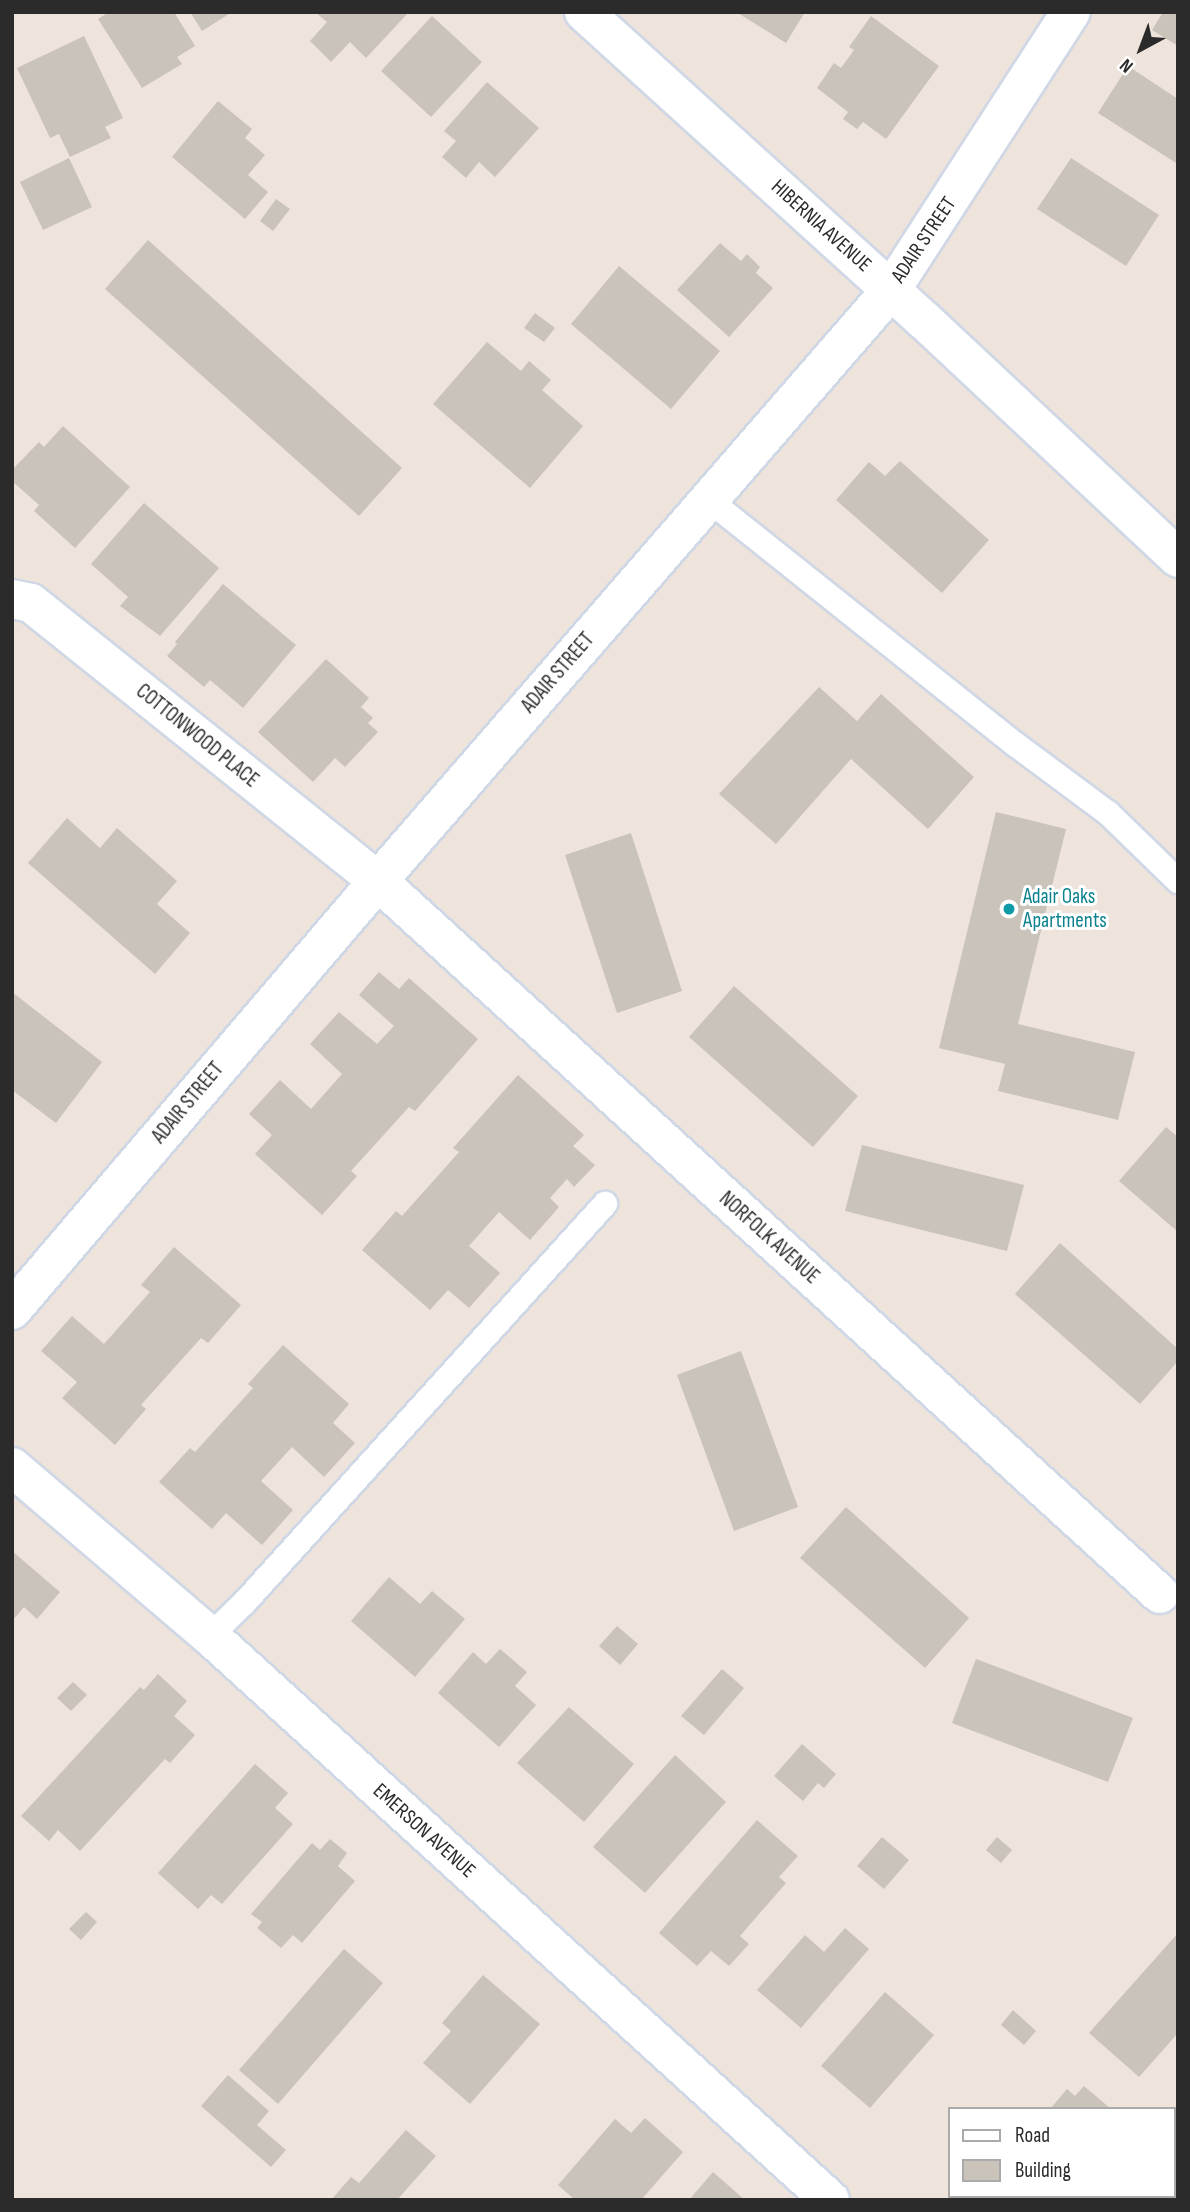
<!DOCTYPE html>
<html>
<head>
<meta charset="utf-8">
<style>
  body { margin:0 }
  #map { position:relative; width:1190px; height:2212px; overflow:hidden; background:#eee4db; font-family:"Sofia Sans Condensed",sans-serif }
  div>[style] { position:absolute }
  .building>* { inset:0; background:#c9c3ba }
  .roads { filter:drop-shadow(2px 0 #d0d7e5) drop-shadow(-2px 0 #d0d7e5) drop-shadow(0 2px #d0d7e5) drop-shadow(0 -2px #d0d7e5) }
  .service>* { height:24px; margin:-12px; padding:0 12px; transform-origin:12px; border-radius:12px; background:#fff }
  .minor>* { height:38px; margin:-19px; padding:0 19px; transform-origin:19px; border-radius:19px; background:#fff }
  .dots>* { width:19px; height:19px; translate:-50% -50%; box-sizing:border-box; border:4px solid #fff; border-radius:50% }
  span { translate:-50% -50%; white-space:nowrap; text-align:center; line-height:1.15; -webkit-text-stroke:6px #fff; paint-order:stroke }
  .street-label { font-size:21px; color:#2b2b2b }
  .culture-label { font-size:21px; color:#0d838f }
  .left { translate:0 -50%; text-align:left }
  .frame { position:absolute; inset:0; border:14px solid #2b2b2b; pointer-events:none }
  .legend { position:absolute; left:948px; top:2107px; width:228px; height:91px; box-sizing:border-box; background:#fff; border:2px solid #aaa; margin:0; padding:9px 12px; list-style:none; font-size:21px; color:#2b2b2b }
  .legend li { display:flex; align-items:center; gap:14px; height:35px }
  .legend b { width:35px; border:2px solid #aaa }
  .north { position:absolute; left:1106px; top:14px; width:70px; height:70px; -webkit-text-stroke:5px #fff; paint-order:stroke; rotate:221deg; font-size:19px; font-weight:700; line-height:28px; text-align:center; color:#2b2b2b }
  .north::after { content:''; display:block; margin:auto; width:24px; height:32px; background:#2b2b2b; clip-path:polygon(50% 0,100% 100%,50% 72%,0 100%) }
</style>
</head>
<body>
<div id="map">
  <div class="building">
    <div style="clip-path:polygon(109px 12px,174px 12px,195px 46px,177px 57px,182px 64px,142px 88px,98px 19px)"></div>
    <div style="clip-path:polygon(190px 12px,232px 12px,202px 31px)"></div>
    <div style="clip-path:polygon(315px 12px,409px 12px,366px 58px,350px 42px,331px 62px,310px 41px,327px 22px)"></div>
    <div style="clip-path:polygon(736px 12px,805px 12px,786px 43px)"></div>
    <div style="clip-path:polygon(1163px 12px,1178px 12px,1178px 46px,1152px 30px)"></div>
    <div style="clip-path:polygon(432px 16px,482px 62px,431px 117px,381px 71px)"></div>
    <div style="clip-path:polygon(871px 16px,939px 66px,886px 139px,863px 122px,857px 129px,843px 119px,848px 112px,817px 88px,834px 63px,841px 68px,854px 50px,849px 47px)"></div>
    <div style="clip-path:polygon(84px 36px,123px 118px,105px 127px,111px 138px,70px 157px,59px 134px,50px 138px,17px 68px)"></div>
    <div style="clip-path:polygon(1128px 66px,1178px 99px,1176px 163px,1098px 113px)"></div>
    <div style="clip-path:polygon(487px 82px,539px 128px,495px 177px,479px 162px,466px 178px,442px 157px,456px 141px,444px 131px)"></div>
    <div style="clip-path:polygon(218px 101px,252px 129px,245px 138px,265px 155px,248px 175px,268px 192px,245px 219px,172px 157px)"></div>
    <div style="clip-path:polygon(69px 158px,92px 207px,43px 230px,20px 182px)"></div>
    <div style="clip-path:polygon(1071px 158px,1159px 215px,1126px 266px,1037px 209px)"></div>
    <div style="clip-path:polygon(276px 199px,290px 209px,273px 231px,260px 221px)"></div>
    <div style="clip-path:polygon(148px 240px,402px 468px,359px 516px,105px 289px)"></div>
    <div style="clip-path:polygon(720px 243px,741px 261px,747px 254px,760px 267px,756px 273px,773px 288px,729px 337px,677px 290px)"></div>
    <div style="clip-path:polygon(619px 266px,720px 351px,671px 409px,571px 324px)"></div>
    <div style="clip-path:polygon(535px 313px,555px 328px,544px 342px,524px 328px)"></div>
    <div style="clip-path:polygon(487px 342px,521px 371px,529px 361px,551px 380px,542px 390px,583px 426px,530px 488px,433px 404px)"></div>
    <div style="clip-path:polygon(63px 426px,130px 487px,75px 548px,34px 511px,39px 505px,12px 481px,12px 470px,39px 442px,44px 447px)"></div>
    <div style="clip-path:polygon(900px 461px,989px 540px,942px 593px,836px 500px,869px 462px,885px 476px)"></div>
    <div style="clip-path:polygon(144px 503px,219px 568px,160px 636px,120px 606px,128px 597px,91px 564px)"></div>
    <div style="clip-path:polygon(223px 584px,296px 645px,243px 708px,210px 680px,204px 687px,167px 656px,177px 644px,175px 642px)"></div>
    <div style="clip-path:polygon(326px 659px,369px 698px,361px 707px,373px 718px,368px 723px,378px 732px,345px 767px,335px 758px,313px 782px,258px 732px)"></div>
    <div style="clip-path:polygon(819px 687px,857px 721px,881px 694px,974px 777px,928px 829px,851px 759px,776px 844px,719px 794px)"></div>
    <div style="clip-path:polygon(996px 812px,1066px 829px,1018px 1024px,1135px 1052px,1118px 1120px,998px 1091px,1005px 1064px,939px 1048px)"></div>
    <div style="clip-path:polygon(67px 818px,100px 848px,117px 828px,177px 881px,157px 904px,190px 933px,155px 974px,28px 863px)"></div>
    <div style="clip-path:polygon(631px 833px,682px 991px,617px 1013px,565px 855px)"></div>
    <div style="clip-path:polygon(379px 972px,399px 989px,409px 978px,478px 1039px,415px 1111px,409px 1107px,351px 1171px,357px 1176px,322px 1215px,255px 1154px,272px 1135px,249px 1114px,280px 1080px,311px 1109px,342px 1074px,310px 1044px,339px 1012px,377px 1044px,394px 1026px,359px 995px)"></div>
    <div style="clip-path:polygon(734px 986px,858px 1096px,813px 1147px,689px 1037px)"></div>
    <div style="clip-path:polygon(12px 992px,102px 1062px,56px 1123px,12px 1090px)"></div>
    <div style="clip-path:polygon(518px 1075px,584px 1135px,573px 1146px,595px 1165px,574px 1187px,567px 1179px,550px 1198px,559px 1207px,530px 1240px,499px 1212px,469px 1246px,500px 1273px,469px 1308px,448px 1290px,430px 1310px,362px 1250px,396px 1211px,402px 1216px,459px 1152px,453px 1148px)"></div>
    <div style="clip-path:polygon(1166px 1127px,1178px 1137px,1178px 1232px,1119px 1181px)"></div>
    <div style="clip-path:polygon(862px 1145px,1024px 1185px,1007px 1251px,845px 1211px)"></div>
    <div style="clip-path:polygon(1060px 1243px,1178px 1349px,1178px 1361px,1140px 1404px,1015px 1294px)"></div>
    <div style="clip-path:polygon(174px 1247px,241px 1305px,208px 1343px,201px 1338px,141px 1405px,146px 1409px,115px 1445px,62px 1398px,77px 1382px,41px 1351px,72px 1316px,104px 1344px,150px 1292px,141px 1285px)"></div>
    <div style="clip-path:polygon(283px 1345px,349px 1404px,333px 1423px,355px 1443px,324px 1477px,292px 1447px,261px 1481px,293px 1510px,262px 1545px,226px 1513px,212px 1529px,159px 1482px,190px 1448px,195px 1452px,253px 1388px,248px 1384px)"></div>
    <div style="clip-path:polygon(741px 1351px,798px 1507px,734px 1531px,677px 1375px)"></div>
    <div style="clip-path:polygon(846px 1507px,969px 1618px,925px 1668px,800px 1558px)"></div>
    <div style="clip-path:polygon(12px 1551px,60px 1592px,37px 1619px,24px 1607px,12px 1621px)"></div>
    <div style="clip-path:polygon(389px 1577px,420px 1604px,432px 1591px,465px 1619px,415px 1677px,351px 1621px)"></div>
    <div style="clip-path:polygon(617px 1626px,638px 1644px,620px 1665px,599px 1646px)"></div>
    <div style="clip-path:polygon(500px 1649px,527px 1672px,515px 1686px,536px 1705px,499px 1747px,438px 1693px,473px 1652px,486px 1664px)"></div>
    <div style="clip-path:polygon(976px 1659px,1133px 1718px,1108px 1782px,952px 1723px)"></div>
    <div style="clip-path:polygon(722px 1669px,744px 1688px,704px 1735px,681px 1716px)"></div>
    <div style="clip-path:polygon(158px 1674px,187px 1701px,174px 1716px,195px 1735px,170px 1763px,165px 1759px,80px 1851px,58px 1830px,49px 1841px,21px 1816px,140px 1687px,144px 1690px)"></div>
    <div style="clip-path:polygon(73px 1682px,87px 1695px,71px 1711px,57px 1698px)"></div>
    <div style="clip-path:polygon(569px 1707px,634px 1764px,584px 1822px,517px 1763px)"></div>
    <div style="clip-path:polygon(802px 1744px,836px 1774px,824px 1788px,818px 1783px,803px 1801px,774px 1776px)"></div>
    <div style="clip-path:polygon(675px 1755px,726px 1802px,645px 1893px,593px 1847px)"></div>
    <div style="clip-path:polygon(255px 1764px,288px 1793px,275px 1808px,293px 1824px,222px 1904px,211px 1895px,198px 1909px,158px 1873px)"></div>
    <div style="clip-path:polygon(757px 1820px,798px 1856px,779px 1877px,786px 1883px,740px 1936px,749px 1944px,729px 1966px,711px 1951px,697px 1966px,659px 1933px)"></div>
    <div style="clip-path:polygon(882px 1837px,909px 1860px,884px 1889px,857px 1866px)"></div>
    <div style="clip-path:polygon(997px 1837px,1012px 1850px,1001px 1863px,986px 1850px)"></div>
    <div style="clip-path:polygon(330px 1839px,347px 1853px,338px 1866px,355px 1881px,302px 1943px,293px 1935px,281px 1948px,257px 1928px,262px 1922px,251px 1914px,312px 1843px,320px 1850px)"></div>
    <div style="clip-path:polygon(86px 1912px,97px 1922px,81px 1940px,69px 1929px)"></div>
    <div style="clip-path:polygon(845px 1928px,869px 1949px,801px 2028px,757px 1990px,805px 1935px,824px 1952px)"></div>
    <div style="clip-path:polygon(1178px 1933px,1178px 2033px,1139px 2077px,1089px 2033px)"></div>
    <div style="clip-path:polygon(344px 1949px,383px 1983px,278px 2104px,239px 2070px)"></div>
    <div style="clip-path:polygon(483px 1975px,540px 2024px,470px 2104px,423px 2063px,451px 2031px,442px 2023px)"></div>
    <div style="clip-path:polygon(885px 1992px,934px 2035px,870px 2108px,821px 2066px)"></div>
    <div style="clip-path:polygon(1013px 2010px,1036px 2031px,1024px 2045px,1001px 2025px)"></div>
    <div style="clip-path:polygon(228px 2075px,269px 2111px,257px 2125px,286px 2150px,271px 2167px,201px 2106px)"></div>
    <div style="clip-path:polygon(1084px 2086px,1111px 2109px,1050px 2109px,1067px 2089px,1075px 2096px)"></div>
    <div style="clip-path:polygon(645px 2118px,683px 2152px,641px 2200px,575px 2200px,558px 2185px,615px 2119px,631px 2133px)"></div>
    <div style="clip-path:polygon(406px 2130px,436px 2156px,397px 2200px,331px 2200px,351px 2177px,359px 2183px)"></div>
    <div style="clip-path:polygon(713px 2172px,745px 2200px,689px 2200px)"></div>
    <div style="clip-path:polygon(1174px 2184px,1178px 2187px,1177px 2200px,1108px 2200px,1104px 2196px,1174px 2196px)"></div>
    <div style="clip-path:polygon(987px 2196px,1064px 2196px,1068px 2200px,991px 2200px)"></div>
  </div>
  <div class="roads">
    <div class="service">
      <div style="left:709px;top:500px;width:391px;rotate:38.6deg"></div>
      <div style="left:1015px;top:744px;width:116px;rotate:36.6deg"></div>
      <div style="left:1108px;top:813px;width:98px;rotate:44.2deg"></div>
      <div style="left:210px;top:1636px;width:49px;rotate:-44.2deg"></div>
      <div style="left:245px;top:1602px;width:537px;rotate:-47.87deg"></div>
    </div>
    <div class="minor">
      <div style="left:584px;top:12px;width:459px;rotate:42.2deg"></div>
      <div style="left:924px;top:320px;width:348px;rotate:43.1deg"></div>
      <div style="left:12px;top:599px;width:19px;rotate:12deg"></div>
      <div style="left:31px;top:603px;width:445px;rotate:38.7deg"></div>
      <div style="left:378px;top:881px;width:1058px;rotate:42.36deg"></div>
      <div style="left:12px;top:1310px;width:564px;rotate:-49.53deg"></div>
      <div style="left:378px;top:881px;width:783px;rotate:-49.04deg"></div>
      <div style="left:891px;top:290px;width:331px;rotate:-57.1deg"></div>
      <div style="left:12px;top:1467px;width:260px;rotate:40.5deg"></div>
      <div style="left:210px;top:1636px;width:838px;rotate:42.29deg"></div>
    </div>
  </div>
  <div class="dots">
    <div style="left:1009px;top:909px;background:#0f9aa8"></div>
  </div>
  <div class="street-label">
    <span style="left:821px;top:226px;rotate:42deg">HIBERNIA AVENUE</span>
    <span style="left:924px;top:240px;rotate:-56deg">ADAIR STREET</span>
    <span style="left:558px;top:673px;rotate:-49deg">ADAIR STREET</span>
    <span style="left:197px;top:736px;rotate:39deg">COTTONWOOD PLACE</span>
    <span style="left:188px;top:1103px;rotate:-50deg">ADAIR STREET</span>
    <span style="left:769px;top:1238px;rotate:42deg">NORFOLK AVENUE</span>
    <span style="left:424px;top:1831px;rotate:42deg">EMERSON AVENUE</span>
  </div>
  <div class="culture-label">
    <span class="left" style="left:1023px;top:909px">Adair Oaks<br>Apartments</span>
  </div>
  <div class="frame"></div>
  <ul class="legend">
  <li><b style="height:9px;background:#fff"></b>Road</li>
  <li><b style="height:19px;background:#c9c3ba"></b>Building</li>
  </ul>
  <div class="north">N</div>
</div>
</body>
</html>
